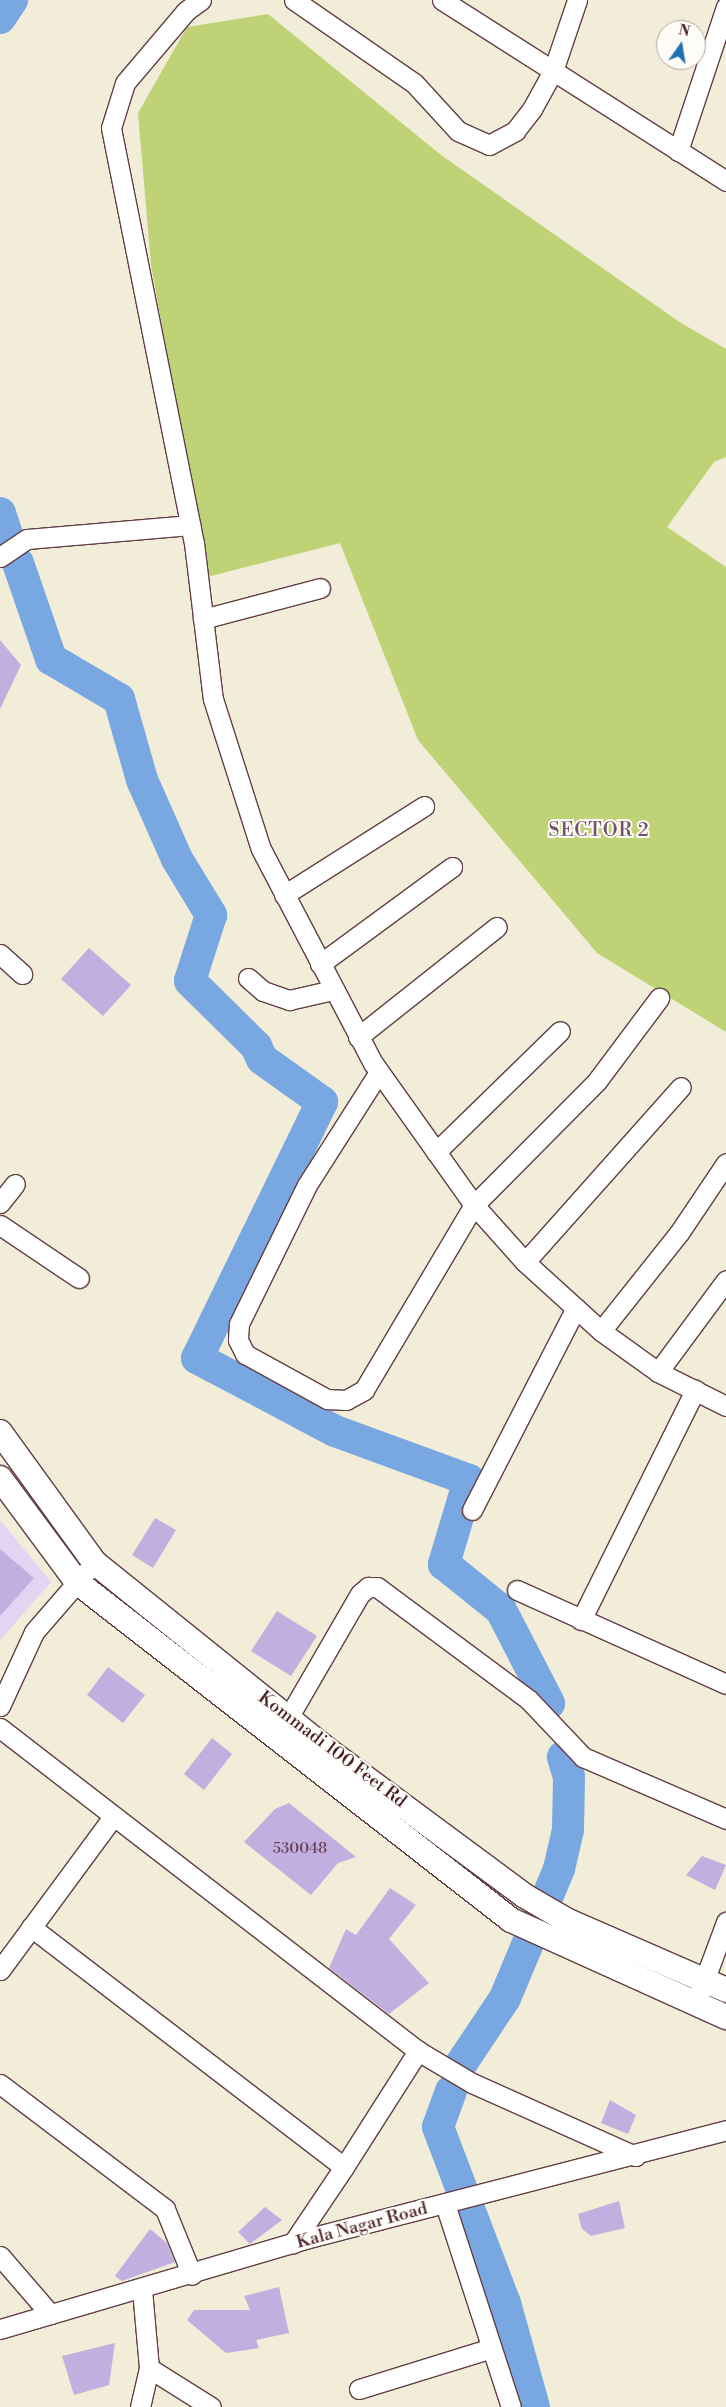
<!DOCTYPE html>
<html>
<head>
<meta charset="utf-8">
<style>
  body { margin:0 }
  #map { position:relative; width:726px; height:2407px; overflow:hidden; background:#f1edd8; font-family:"Libre Bodoni",serif }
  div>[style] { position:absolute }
  .built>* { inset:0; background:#e2d4f3 }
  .green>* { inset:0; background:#bfd376 }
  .river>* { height:32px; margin:-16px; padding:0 16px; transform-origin:16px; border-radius:16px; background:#78a7e2 }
  .building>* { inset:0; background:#c2afe0 }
  .roads { filter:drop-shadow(1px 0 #633e45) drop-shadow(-1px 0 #633e45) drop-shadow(0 1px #633e45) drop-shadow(0 -1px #633e45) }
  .minor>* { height:19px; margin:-9.5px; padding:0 9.5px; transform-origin:9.5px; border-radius:9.5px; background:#fff }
  .major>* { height:24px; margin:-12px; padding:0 12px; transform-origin:12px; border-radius:12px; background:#fff }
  span { translate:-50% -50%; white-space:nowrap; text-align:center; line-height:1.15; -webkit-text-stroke:4px #fdfcf7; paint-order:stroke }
  .number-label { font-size:15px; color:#684358 }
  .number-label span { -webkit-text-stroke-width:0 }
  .street-label { font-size:18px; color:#4a1f2b }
  .neighbourhood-label { font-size:19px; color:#74516a; letter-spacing:1px }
  .north { position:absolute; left:656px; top:20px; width:50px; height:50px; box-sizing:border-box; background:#fdfcf7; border:1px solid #b5a4a5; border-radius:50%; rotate:13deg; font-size:14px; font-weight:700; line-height:20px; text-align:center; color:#4a1f2b }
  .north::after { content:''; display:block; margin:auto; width:18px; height:22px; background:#1f6fb2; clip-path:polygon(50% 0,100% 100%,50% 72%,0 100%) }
</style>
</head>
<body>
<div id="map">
  <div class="built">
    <div style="clip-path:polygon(0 1520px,51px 1582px,0 1640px)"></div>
  </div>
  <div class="green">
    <div style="clip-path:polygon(268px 14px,441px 155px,681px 323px,726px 349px,726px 457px,714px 462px,667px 527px,726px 567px,726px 1032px,597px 953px,418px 740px,340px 543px,207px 577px,151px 265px,138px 113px,187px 27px)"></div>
  </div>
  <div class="river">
    <div style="left:0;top:18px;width:22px;rotate:-56deg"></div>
    <div style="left:0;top:513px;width:22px;rotate:72deg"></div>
    <div style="left:18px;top:563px;width:102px;rotate:71deg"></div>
    <div style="left:51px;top:659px;width:79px;rotate:30.5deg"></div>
    <div style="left:119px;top:699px;width:84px;rotate:74.1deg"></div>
    <div style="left:142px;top:780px;width:86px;rotate:66.1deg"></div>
    <div style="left:177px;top:859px;width:66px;rotate:58.7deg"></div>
    <div style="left:211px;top:915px;width:69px;rotate:107.7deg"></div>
    <div style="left:190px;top:981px;width:93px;rotate:44.6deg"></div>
    <div style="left:256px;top:1046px;width:14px;rotate:65deg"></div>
    <div style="left:262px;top:1059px;width:74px;rotate:35.6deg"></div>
    <div style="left:322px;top:1102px;width:285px;rotate:116deg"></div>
    <div style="left:197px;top:1358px;width:156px;rotate:27.9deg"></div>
    <div style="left:335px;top:1431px;width:143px;rotate:20.1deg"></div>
    <div style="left:469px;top:1480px;width:88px;rotate:106.6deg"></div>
    <div style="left:444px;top:1564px;width:73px;rotate:38.9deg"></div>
    <div style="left:501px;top:1610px;width:105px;rotate:62.7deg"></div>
    <div style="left:461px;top:2064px;width:79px;rotate:-56.3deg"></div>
    <div style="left:505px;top:1998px;width:140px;rotate:-67.3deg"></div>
    <div style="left:559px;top:1869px;width:40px;rotate:-77deg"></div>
    <div style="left:568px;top:1830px;width:53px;rotate:-88.9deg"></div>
    <div style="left:569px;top:1777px;width:21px;rotate:-107deg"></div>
    <div style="left:451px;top:2091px;width:38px;rotate:110deg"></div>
    <div style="left:438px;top:2127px;width:188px;rotate:69.2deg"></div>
    <div style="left:505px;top:2303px;width:108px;rotate:74.4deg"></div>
  </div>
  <div class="building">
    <div style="clip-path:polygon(0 640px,21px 665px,0 709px)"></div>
    <div style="clip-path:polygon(89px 948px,131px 985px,103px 1016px,61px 979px)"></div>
    <div style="clip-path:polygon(155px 1518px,176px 1530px,153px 1568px,132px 1555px)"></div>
    <div style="clip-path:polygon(0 1549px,34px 1578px,0 1616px)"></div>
    <div style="clip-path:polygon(277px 1611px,317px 1636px,291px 1676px,251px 1651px)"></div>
    <div style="clip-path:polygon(108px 1667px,145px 1695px,123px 1723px,87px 1695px)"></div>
    <div style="clip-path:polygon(212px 1738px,232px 1754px,204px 1790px,184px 1774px)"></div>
    <div style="clip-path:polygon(289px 1803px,356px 1857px,338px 1863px,311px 1895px,244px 1842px,275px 1809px)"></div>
    <div style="clip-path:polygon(702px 1856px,726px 1865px,715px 1890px,686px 1875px)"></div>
    <div style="clip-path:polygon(390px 1888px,416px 1905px,389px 1939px,429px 1983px,389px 2014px,329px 1968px,346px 1929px,356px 1935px)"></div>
    <div style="clip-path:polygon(610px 2100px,636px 2115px,628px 2134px,601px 2123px)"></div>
    <div style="clip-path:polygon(619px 2201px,625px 2228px,591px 2236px,582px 2229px,578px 2214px)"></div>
    <div style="clip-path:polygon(265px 2207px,282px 2220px,250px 2244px,238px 2232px)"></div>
    <div style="clip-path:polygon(150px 2229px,167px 2243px,175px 2262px,122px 2281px,115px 2276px)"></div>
    <div style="clip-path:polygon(279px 2287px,289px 2333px,256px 2340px,259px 2348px,226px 2353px,187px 2320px,194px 2310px,250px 2310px,244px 2296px)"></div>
    <div style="clip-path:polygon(115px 2343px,109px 2385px,74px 2395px,62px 2356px)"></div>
  </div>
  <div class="roads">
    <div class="minor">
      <div style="left:201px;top:0;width:19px;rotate:144deg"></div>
      <div style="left:186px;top:11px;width:94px;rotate:130.3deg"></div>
      <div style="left:125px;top:83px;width:47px;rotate:107.3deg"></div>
      <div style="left:111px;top:128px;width:423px;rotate:78.7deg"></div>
      <div style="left:194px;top:543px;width:157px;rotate:83.1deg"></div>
      <div style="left:213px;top:699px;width:157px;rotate:72.3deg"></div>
      <div style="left:261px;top:849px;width:242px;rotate:62.4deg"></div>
      <div style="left:373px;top:1063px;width:174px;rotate:54.6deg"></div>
      <div style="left:474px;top:1205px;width:76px;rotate:48.2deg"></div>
      <div style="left:525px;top:1262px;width:103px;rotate:42.2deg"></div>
      <div style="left:601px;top:1331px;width:70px;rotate:35.7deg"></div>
      <div style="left:658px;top:1372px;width:76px;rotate:26.6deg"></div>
      <div style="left:294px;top:0;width:146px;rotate:34.7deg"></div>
      <div style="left:414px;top:83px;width:65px;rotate:47.5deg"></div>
      <div style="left:458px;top:131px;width:34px;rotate:24deg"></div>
      <div style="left:489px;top:145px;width:30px;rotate:-28deg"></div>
      <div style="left:515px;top:131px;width:28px;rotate:-52deg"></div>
      <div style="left:532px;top:109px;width:43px;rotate:-61.1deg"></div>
      <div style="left:553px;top:71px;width:75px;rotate:-71.3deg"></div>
      <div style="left:442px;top:0;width:337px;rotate:32.5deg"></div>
      <div style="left:678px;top:151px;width:152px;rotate:-71.6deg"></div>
      <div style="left:0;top:557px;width:32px;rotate:-34deg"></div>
      <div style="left:27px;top:539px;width:164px;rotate:-4.9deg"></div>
      <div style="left:203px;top:619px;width:121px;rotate:-14.8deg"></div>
      <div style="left:284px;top:895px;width:166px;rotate:-32.4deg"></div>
      <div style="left:0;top:954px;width:30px;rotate:42deg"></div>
      <div style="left:320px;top:964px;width:164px;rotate:-36.3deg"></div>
      <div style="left:248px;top:978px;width:20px;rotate:41deg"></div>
      <div style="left:263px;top:991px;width:28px;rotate:19deg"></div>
      <div style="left:289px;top:1000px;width:45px;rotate:-12.8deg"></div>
      <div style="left:358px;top:1037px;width:177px;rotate:-38.4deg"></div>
      <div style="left:379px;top:1072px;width:134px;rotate:122.5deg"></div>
      <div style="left:307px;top:1185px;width:155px;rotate:116.1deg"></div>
      <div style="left:239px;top:1324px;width:16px;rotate:94deg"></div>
      <div style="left:238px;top:1340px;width:16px;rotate:63deg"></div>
      <div style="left:245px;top:1354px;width:94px;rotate:28.8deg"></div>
      <div style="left:327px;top:1399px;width:19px;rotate:3deg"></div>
      <div style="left:346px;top:1400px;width:21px;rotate:-29deg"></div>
      <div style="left:364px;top:1390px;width:215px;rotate:-59.3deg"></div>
      <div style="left:474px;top:1205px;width:175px;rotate:-45.2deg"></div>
      <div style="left:597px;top:1081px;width:104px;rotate:-53.2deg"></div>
      <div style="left:436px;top:1152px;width:173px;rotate:-44.3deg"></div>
      <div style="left:0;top:1203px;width:24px;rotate:-52deg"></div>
      <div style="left:0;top:1225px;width:95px;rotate:33.9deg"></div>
      <div style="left:525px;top:1262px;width:234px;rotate:-48.3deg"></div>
      <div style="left:601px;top:1331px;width:125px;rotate:-51.5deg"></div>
      <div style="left:679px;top:1233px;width:84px;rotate:-56.1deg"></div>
      <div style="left:658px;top:1372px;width:114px;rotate:-53.5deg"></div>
      <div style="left:472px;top:1510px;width:227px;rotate:-62.8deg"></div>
      <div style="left:517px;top:1590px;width:229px;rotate:24.2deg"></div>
      <div style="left:581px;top:1620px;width:257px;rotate:-63.6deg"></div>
      <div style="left:0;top:1706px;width:81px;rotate:-65.3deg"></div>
      <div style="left:34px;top:1632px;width:79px;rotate:-49.1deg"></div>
      <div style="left:288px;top:1718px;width:143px;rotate:-59.9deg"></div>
      <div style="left:360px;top:1594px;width:11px;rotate:-41deg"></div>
      <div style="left:368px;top:1587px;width:9px"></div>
      <div style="left:377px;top:1587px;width:189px;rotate:36.6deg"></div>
      <div style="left:529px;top:1700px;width:79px;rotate:46.5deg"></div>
      <div style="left:583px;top:1757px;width:156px;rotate:23.4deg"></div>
      <div style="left:0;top:1728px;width:528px;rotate:37.69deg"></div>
      <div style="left:418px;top:2051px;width:63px;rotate:30.7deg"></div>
      <div style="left:472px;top:2083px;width:179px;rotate:24.1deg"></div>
      <div style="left:31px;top:1927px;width:394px;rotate:37.5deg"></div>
      <div style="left:344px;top:2167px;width:92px;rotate:123.9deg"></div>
      <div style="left:0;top:1970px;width:190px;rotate:-53.6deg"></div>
      <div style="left:700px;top:1992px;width:75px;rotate:-69.6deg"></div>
      <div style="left:0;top:2084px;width:207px;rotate:37.1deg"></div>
      <div style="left:165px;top:2209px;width:71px;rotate:67.8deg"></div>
      <div style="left:344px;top:2167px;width:138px;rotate:-57.5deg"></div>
      <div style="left:445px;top:2204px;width:213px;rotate:72deg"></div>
      <div style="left:0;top:2256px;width:77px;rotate:49.2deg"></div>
      <div style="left:0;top:2329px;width:326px;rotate:-16.4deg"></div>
      <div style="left:313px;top:2237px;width:427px;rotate:-14.5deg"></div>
      <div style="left:149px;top:2368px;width:73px;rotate:32.2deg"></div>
      <div style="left:359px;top:2389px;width:135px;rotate:-17.2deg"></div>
      <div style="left:140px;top:2407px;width:40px;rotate:-77deg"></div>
      <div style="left:149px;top:2368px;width:78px;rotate:-95.1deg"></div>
    </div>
    <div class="major">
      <div style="left:0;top:1432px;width:160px;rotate:54.1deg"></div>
      <div style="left:94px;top:1562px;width:302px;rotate:38.8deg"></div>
      <div style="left:329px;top:1751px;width:244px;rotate:36.5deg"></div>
      <div style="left:525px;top:1896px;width:48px;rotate:30.3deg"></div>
      <div style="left:566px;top:1920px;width:175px;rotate:23.6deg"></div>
      <div style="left:0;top:1478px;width:129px;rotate:53.5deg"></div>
      <div style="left:77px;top:1582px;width:550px;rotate:37.91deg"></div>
      <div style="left:511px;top:1920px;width:236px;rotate:24.3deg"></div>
    </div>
  </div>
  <div class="number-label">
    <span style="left:300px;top:1849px">530048</span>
  </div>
  <div class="street-label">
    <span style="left:332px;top:1750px;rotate:37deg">Kommadi 100 Feet Rd</span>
    <span style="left:362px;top:2226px;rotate:-15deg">Kala Nagar Road</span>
  </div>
  <div class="neighbourhood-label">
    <span style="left:599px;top:831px">SECTOR 2</span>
  </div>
  <div class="north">N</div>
</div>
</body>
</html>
